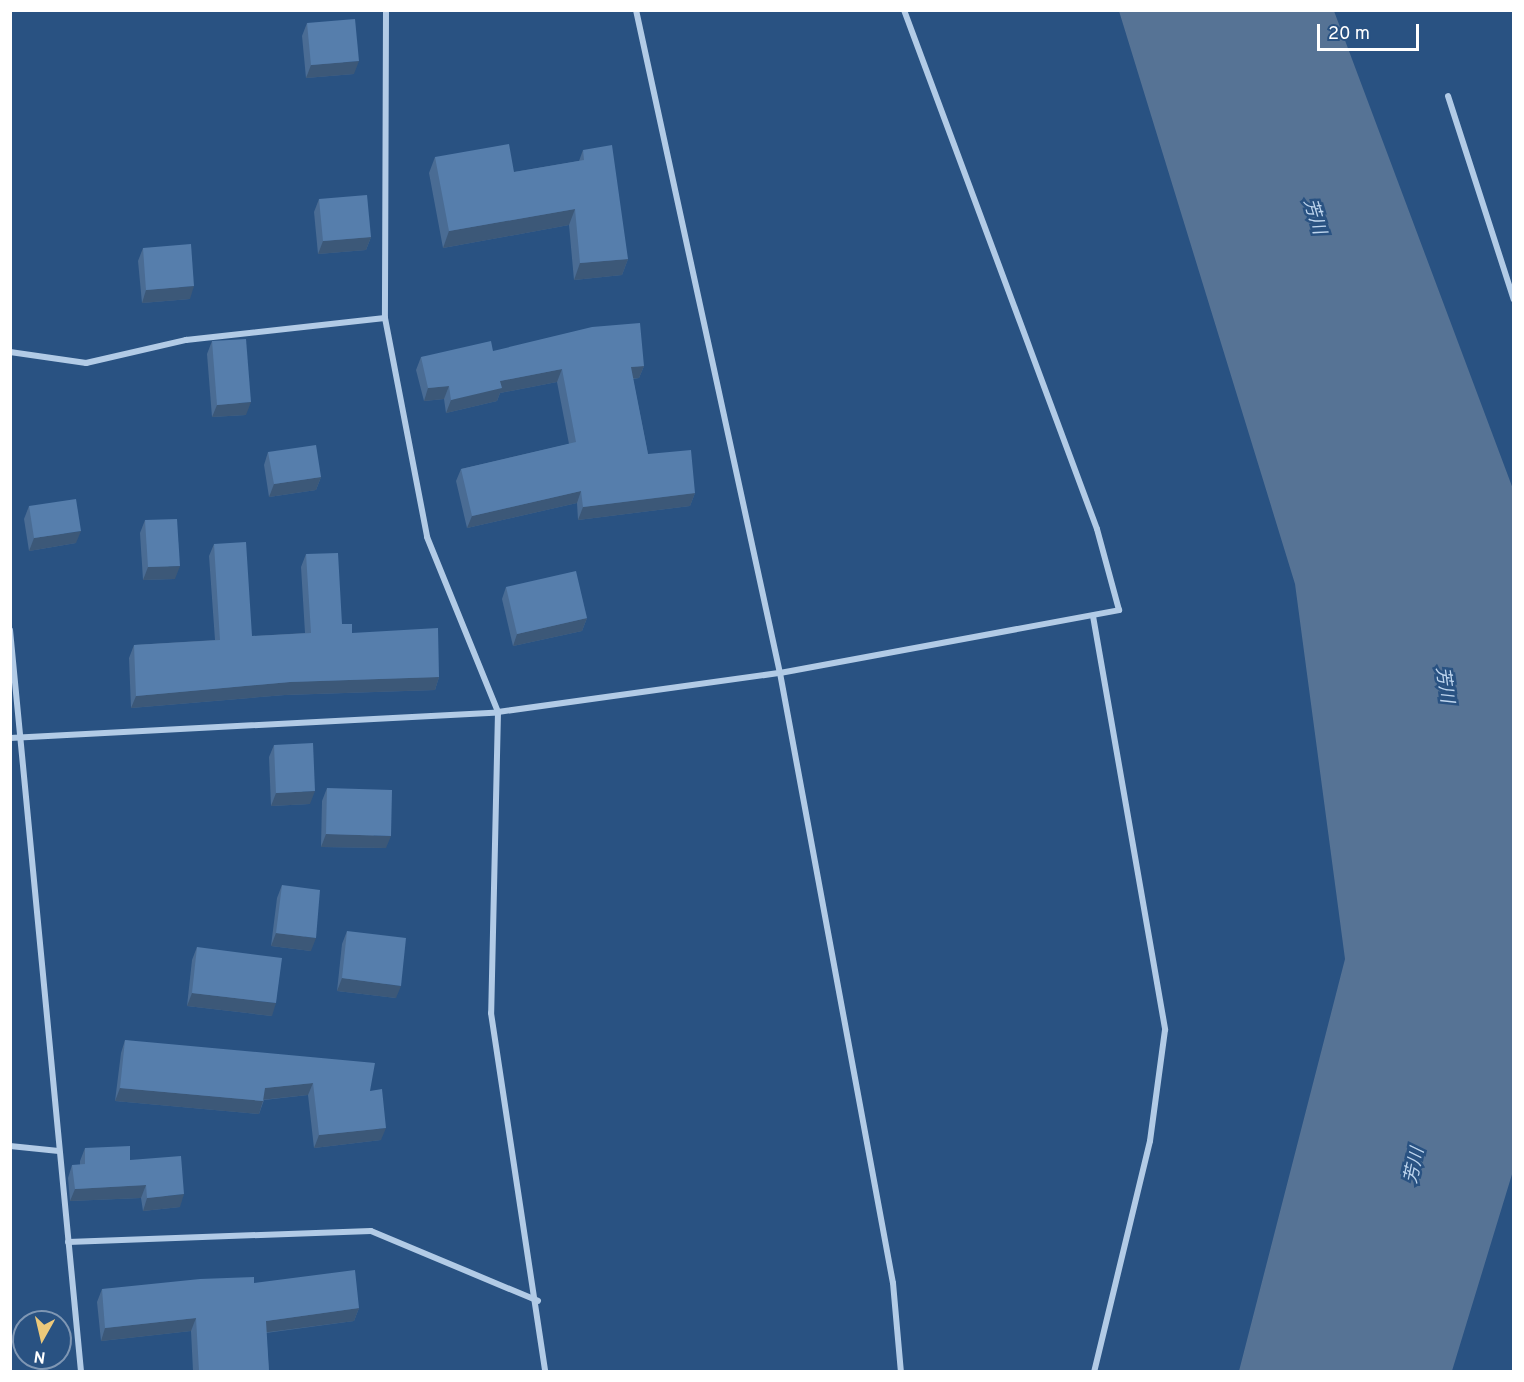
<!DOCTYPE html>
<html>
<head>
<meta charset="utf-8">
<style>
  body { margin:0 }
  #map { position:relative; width:1524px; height:1382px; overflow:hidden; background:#295282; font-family:Overpass,"Noto Sans JP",sans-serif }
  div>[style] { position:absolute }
  .water>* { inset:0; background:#567395 }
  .minor>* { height:6px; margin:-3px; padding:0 3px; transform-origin:3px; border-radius:3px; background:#b2cbe6 }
  .wall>* { inset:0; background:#4a6c94 }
  .shaded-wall>* { inset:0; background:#3c5878 }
  .building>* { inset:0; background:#567eac }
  span { translate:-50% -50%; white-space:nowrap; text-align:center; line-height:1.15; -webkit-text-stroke:5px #295282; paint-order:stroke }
  .water-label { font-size:18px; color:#bed5ee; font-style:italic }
  .frame { position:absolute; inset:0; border:12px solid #fff; pointer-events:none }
  .north { position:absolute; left:12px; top:1310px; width:60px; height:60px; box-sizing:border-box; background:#295282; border:2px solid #7f97b4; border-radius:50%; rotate:188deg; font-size:16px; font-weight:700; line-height:24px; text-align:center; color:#fff }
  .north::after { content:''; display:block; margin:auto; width:21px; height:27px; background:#edc97a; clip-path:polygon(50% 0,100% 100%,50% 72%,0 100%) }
  .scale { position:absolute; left:1317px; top:24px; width:102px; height:27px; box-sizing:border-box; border:3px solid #fff; border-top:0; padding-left:8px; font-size:18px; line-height:21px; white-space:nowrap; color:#fff; -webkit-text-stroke:4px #295282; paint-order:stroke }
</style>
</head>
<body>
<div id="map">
  <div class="water">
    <div style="clip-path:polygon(1119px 11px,1334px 11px,1513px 489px,1513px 1171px,1452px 1371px,1239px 1371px,1345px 959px,1295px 584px)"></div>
  </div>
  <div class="minor">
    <div style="left:386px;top:10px;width:308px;rotate:90.2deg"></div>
    <div style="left:385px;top:318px;width:223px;rotate:79.1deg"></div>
    <div style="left:427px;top:537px;width:189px;rotate:67.9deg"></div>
    <div style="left:498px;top:712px;width:301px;rotate:91.3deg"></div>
    <div style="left:491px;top:1013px;width:363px;rotate:81.4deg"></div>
    <div style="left:636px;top:10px;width:678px;rotate:77.75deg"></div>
    <div style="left:780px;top:673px;width:620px;rotate:79.51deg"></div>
    <div style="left:893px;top:1283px;width:89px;rotate:84.9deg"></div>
    <div style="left:1448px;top:96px;width:214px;rotate:72.1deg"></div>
    <div style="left:10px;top:352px;width:77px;rotate:8.2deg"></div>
    <div style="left:86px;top:363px;width:103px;rotate:-13deg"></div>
    <div style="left:186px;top:340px;width:200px;rotate:-6.3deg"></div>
    <div style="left:1093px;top:616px;width:420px;rotate:80.1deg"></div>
    <div style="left:1165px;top:1030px;width:112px;rotate:97.7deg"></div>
    <div style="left:1150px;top:1141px;width:238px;rotate:103.6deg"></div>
    <div style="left:10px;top:630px;width:745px;rotate:84.53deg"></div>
    <div style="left:10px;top:738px;width:489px;rotate:-3deg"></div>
    <div style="left:498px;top:712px;width:285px;rotate:-7.9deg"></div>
    <div style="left:780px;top:673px;width:345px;rotate:-10.5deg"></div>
    <div style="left:1119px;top:610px;width:84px;rotate:-105.2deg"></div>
    <div style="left:1097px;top:529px;width:554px;rotate:-110.4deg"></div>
    <div style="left:10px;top:1146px;width:49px;rotate:5.8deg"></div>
    <div style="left:68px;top:1242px;width:303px;rotate:-2.1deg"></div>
    <div style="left:371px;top:1231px;width:181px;rotate:22.7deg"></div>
  </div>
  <div class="wall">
    <div style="clip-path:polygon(307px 23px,354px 74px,306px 78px,302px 36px)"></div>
    <div style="clip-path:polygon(583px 150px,628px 259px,622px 275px,574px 280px,569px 225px,443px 248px,429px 173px,435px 157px,514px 172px,579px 161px)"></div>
    <div style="clip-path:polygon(319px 199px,371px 237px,366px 250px,318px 254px,314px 212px)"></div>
    <div style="clip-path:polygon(143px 248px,190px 299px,142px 303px,138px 261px)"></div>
    <div style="clip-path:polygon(212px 341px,246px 415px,212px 417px,207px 354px)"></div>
    <div style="clip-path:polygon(493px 351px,644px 366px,639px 378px,633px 379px,648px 454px,695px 493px,690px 506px,578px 520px,577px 503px,467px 528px,456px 481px,461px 469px,569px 444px,557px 382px,500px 393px,497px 401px,446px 413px,444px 399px,424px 401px,416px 370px,421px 357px)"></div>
    <div style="clip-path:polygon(268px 452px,321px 477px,316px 490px,269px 497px,264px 465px)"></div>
    <div style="clip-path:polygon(29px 506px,76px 543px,29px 551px,24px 519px)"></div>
    <div style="clip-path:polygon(145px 520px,175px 579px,143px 580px,140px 533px)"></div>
    <div style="clip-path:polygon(214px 544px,252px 636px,305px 633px,301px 567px,306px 554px,342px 624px,352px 633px,439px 677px,435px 690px,285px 695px,131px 708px,129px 658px,134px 645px,215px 640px,209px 556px)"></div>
    <div style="clip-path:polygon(506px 587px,587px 618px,582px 631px,513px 646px,502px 599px)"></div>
    <div style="clip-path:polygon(274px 745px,310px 804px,271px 806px,269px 757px)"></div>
    <div style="clip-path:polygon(327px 788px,386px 848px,321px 847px,322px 801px)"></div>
    <div style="clip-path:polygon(282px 885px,311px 951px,271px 946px,277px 898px)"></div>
    <div style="clip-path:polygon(347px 931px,396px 998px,337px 991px,342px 944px)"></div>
    <div style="clip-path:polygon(197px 947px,272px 1016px,187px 1006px,192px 960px)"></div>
    <div style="clip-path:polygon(125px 1040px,370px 1091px,381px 1140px,314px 1148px,308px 1095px,264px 1100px,259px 1114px,115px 1101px,121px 1053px)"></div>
    <div style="clip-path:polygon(85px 1148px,130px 1160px,180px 1207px,143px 1211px,141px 1198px,70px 1201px,68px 1178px,72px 1165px,80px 1165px,80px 1161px)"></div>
    <div style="clip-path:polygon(254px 1283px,359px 1308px,354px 1321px,266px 1333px,269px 1371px,193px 1371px,191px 1331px,101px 1341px,97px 1302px,102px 1289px)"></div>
  </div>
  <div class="shaded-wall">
    <div style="clip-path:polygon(359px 61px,354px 74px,306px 78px,311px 65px)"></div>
    <div style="clip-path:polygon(575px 209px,569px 225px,443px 248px,449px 231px)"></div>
    <div style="clip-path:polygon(371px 237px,366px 250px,318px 254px,323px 241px)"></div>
    <div style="clip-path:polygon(628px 259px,622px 275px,574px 280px,580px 263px)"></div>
    <div style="clip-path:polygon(194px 286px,190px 299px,142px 303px,146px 290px)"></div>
    <div style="clip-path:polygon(644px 366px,639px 378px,626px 379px,631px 367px)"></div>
    <div style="clip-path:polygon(562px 369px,557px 382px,500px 393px,497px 401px,446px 413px,451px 400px,500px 381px)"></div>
    <div style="clip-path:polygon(449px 386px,444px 399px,424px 401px,428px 388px)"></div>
    <div style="clip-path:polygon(251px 402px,246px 415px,212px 417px,217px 405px)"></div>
    <div style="clip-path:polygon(321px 477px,316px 490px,269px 497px,274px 484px)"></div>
    <div style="clip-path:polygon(581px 491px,577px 503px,467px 528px,472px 516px)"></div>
    <div style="clip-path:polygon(695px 493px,690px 506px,578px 520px,583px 507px)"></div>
    <div style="clip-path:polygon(81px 531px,76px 543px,29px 551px,34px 538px)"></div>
    <div style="clip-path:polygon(180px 566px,175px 579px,143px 580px,148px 567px)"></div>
    <div style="clip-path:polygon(587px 618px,582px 631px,513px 646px,517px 634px)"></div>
    <div style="clip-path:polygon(439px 677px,435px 690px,285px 695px,131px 708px,136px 696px,290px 682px)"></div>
    <div style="clip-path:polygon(315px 791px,310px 804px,271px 806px,276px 793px)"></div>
    <div style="clip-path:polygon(326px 834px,391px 836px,386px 848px,321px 847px)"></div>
    <div style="clip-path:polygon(276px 933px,316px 938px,311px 951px,271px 946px)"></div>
    <div style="clip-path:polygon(342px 978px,401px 986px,396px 998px,337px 991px)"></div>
    <div style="clip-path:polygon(192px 993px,276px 1003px,272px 1016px,187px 1006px)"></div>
    <div style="clip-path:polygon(313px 1083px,308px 1095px,260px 1100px,265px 1088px)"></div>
    <div style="clip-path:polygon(120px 1088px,263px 1101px,259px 1114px,115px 1101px)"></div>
    <div style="clip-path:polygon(386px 1128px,381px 1140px,314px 1148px,319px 1135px)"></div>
    <div style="clip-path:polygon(146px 1185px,141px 1198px,70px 1201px,75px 1189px)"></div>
    <div style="clip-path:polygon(184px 1194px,180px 1207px,143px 1211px,147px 1198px)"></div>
    <div style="clip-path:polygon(359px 1308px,354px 1321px,261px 1333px,266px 1321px)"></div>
    <div style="clip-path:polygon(196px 1318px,191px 1331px,101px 1341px,105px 1328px)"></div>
  </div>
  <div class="building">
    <div style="clip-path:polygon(355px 19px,359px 61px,311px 65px,307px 23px)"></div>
    <div style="clip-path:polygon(509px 144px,514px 172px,584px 160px,583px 150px,612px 145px,628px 259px,580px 263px,575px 209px,449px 231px,435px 157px)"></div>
    <div style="clip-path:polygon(367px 195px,371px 237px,323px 241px,319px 199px)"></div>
    <div style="clip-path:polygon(191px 244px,194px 286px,146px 290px,143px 248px)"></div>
    <div style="clip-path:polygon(640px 323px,644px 366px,631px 367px,648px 454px,691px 450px,695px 493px,583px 507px,581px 491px,472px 516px,461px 469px,576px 442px,562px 369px,500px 381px,502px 388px,451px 400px,449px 386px,428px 388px,421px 357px,491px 341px,493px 351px,592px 327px)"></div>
    <div style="clip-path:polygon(246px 339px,251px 402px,217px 405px,212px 341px)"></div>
    <div style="clip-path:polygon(316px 445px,321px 477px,274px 484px,268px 452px)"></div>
    <div style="clip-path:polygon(76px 499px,81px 531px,34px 538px,29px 506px)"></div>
    <div style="clip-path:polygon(177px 519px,180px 566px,148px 567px,145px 520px)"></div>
    <div style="clip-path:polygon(246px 542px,252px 636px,311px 633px,306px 554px,338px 553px,342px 624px,352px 624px,352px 633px,438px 628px,439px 677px,290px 682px,136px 696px,134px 645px,220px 640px,214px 544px)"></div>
    <div style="clip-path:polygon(576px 571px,587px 618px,517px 634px,506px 587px)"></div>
    <div style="clip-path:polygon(313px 743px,315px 791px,276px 793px,274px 745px)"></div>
    <div style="clip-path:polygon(327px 788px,392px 790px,391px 836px,326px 834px)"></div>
    <div style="clip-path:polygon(282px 885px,320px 890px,316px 938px,276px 933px)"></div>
    <div style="clip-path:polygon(347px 931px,406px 938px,401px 986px,342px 978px)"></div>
    <div style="clip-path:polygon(197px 947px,282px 958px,276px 1003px,192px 993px)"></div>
    <div style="clip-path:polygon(125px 1040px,375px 1063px,370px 1091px,382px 1089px,386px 1128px,319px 1135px,313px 1083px,265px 1088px,263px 1101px,120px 1088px)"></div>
    <div style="clip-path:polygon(130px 1146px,130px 1160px,181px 1156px,184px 1194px,147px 1198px,146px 1185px,75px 1189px,72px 1165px,85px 1164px,85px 1148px)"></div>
    <div style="clip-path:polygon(355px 1270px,359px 1308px,266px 1321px,269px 1371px,199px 1371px,196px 1318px,105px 1328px,102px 1289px,200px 1279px,254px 1277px,254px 1283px)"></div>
  </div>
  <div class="water-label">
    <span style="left:1313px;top:217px;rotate:73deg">芳川</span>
    <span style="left:1443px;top:685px;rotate:82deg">芳川</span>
    <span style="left:1416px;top:1166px;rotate:-78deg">芳川</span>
  </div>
  <div class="frame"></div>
  <div class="north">N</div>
  <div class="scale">20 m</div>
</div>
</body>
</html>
